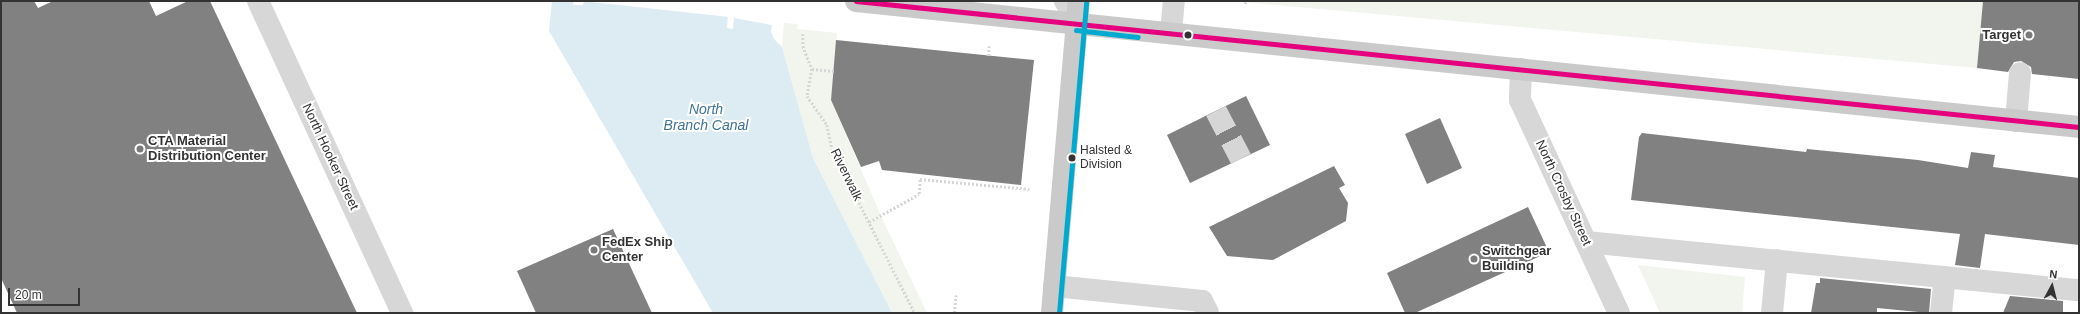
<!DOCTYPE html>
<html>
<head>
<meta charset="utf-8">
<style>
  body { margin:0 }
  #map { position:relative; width:2080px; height:314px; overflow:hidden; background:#fff; font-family:Arial,sans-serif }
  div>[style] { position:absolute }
  .green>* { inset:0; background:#f1f5ed }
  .water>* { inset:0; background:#ddebf3 }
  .pier>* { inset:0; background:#fff }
  .building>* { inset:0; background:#818181 }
  .minor-tunnel>* { height:22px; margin-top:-11px; transform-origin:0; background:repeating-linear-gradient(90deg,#d6d6d6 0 22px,transparent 0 33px) }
  .path>* { height:2.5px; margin-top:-1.25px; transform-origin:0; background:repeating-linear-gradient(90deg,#d6d6d6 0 2px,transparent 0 4px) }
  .minor>* { height:22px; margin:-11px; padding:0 11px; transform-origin:11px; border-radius:11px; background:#d7d7d7 }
  .major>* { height:22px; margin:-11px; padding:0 11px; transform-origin:11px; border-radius:11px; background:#cacaca }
  .bus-1>* { height:5px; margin:-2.5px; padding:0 2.5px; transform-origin:2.5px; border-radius:2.5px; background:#e5007d }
  .bus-2>* { height:5px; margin:-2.5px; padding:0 2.5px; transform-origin:2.5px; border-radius:2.5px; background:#00a9ce }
  .dots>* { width:11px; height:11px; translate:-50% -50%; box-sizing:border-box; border:2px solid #fff; border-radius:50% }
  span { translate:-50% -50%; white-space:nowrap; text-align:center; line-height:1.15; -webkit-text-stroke:4px #fff; paint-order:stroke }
  .bus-label { font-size:12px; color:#333 }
  .left { translate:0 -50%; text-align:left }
  .poi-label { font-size:13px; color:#333; font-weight:700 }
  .right { translate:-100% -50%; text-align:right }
  .street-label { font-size:13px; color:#333 }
  .water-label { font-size:14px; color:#3f7597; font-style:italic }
  .frame { position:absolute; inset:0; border:2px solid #333; pointer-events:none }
  .north { position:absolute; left:2032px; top:266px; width:40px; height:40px; -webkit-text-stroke:3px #fff; paint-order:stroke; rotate:7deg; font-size:11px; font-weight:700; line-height:16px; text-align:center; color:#333 }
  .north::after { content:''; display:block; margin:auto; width:14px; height:18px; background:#333; clip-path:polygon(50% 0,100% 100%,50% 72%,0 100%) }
  .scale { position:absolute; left:8px; top:288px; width:72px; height:18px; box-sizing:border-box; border:2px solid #333; border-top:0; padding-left:5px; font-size:12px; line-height:14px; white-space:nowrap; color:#333; -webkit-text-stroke:3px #fff; paint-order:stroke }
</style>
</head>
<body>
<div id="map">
  <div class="green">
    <div style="clip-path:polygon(1230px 1px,1983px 1px,1977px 68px)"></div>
    <div style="clip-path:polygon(784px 23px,798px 24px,797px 29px,837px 33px,831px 100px,882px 218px,927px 313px,892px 313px,813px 158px,782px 47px)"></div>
    <div style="clip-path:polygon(1638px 265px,1745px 277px,1742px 313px,1660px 313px)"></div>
  </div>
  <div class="water">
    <div style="clip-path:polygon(552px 1px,574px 1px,573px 5px,583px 5px,584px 1px,729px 1px,727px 28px,733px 29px,734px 18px,772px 25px,771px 31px,774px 39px,782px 47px,813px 158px,892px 313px,713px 313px,549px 31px)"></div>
  </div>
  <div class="pier">
    <div style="clip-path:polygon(582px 1px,731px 1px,729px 17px)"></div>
  </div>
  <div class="building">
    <div style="clip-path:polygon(1px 1px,34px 1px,38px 8px,53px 1px,149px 1px,156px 16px,188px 1px,210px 1px,357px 313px,17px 313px,1px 278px)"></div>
    <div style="clip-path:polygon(1983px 1px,2079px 1px,2079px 79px,2032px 74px,2031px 67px,2021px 61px,2014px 62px,2008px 72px,1977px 68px)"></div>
    <div style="clip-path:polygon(836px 40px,1034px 60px,1021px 185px,882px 170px,879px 161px,861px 167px,831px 100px)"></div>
    <div style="clip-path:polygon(1246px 96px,1270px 145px,1190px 183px,1167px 135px)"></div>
    <div style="clip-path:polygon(1440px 118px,1462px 168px,1427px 184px,1405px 134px)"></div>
    <div style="clip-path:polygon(1642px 133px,1806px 152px,1807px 149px,1918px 160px,1968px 168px,1971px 152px,1995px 155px,1993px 167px,2079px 178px,2079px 245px,1985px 234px,1980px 268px,1955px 265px,1960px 234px,1631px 200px,1639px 137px)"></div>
    <div style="clip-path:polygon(1334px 166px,1345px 185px,1339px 188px,1348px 203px,1346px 221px,1273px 260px,1227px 256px,1209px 227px)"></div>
    <div style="clip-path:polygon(1528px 207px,1549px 252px,1415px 313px,1405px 313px,1387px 273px)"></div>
    <div style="clip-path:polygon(613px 229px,652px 313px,536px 313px,517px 271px)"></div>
    <div style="clip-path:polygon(1820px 278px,1931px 289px,1929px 313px,1877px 308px,1877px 313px,1811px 313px,1816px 283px,1820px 283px)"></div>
    <div style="clip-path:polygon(2010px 296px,2063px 301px,2063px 313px,2003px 313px)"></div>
  </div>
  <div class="minor-tunnel">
    <div style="left:1216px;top:111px;width:54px;rotate:62.5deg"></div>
  </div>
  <div class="path">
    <div style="left:1245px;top:4px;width:3px;rotate:-72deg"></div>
    <div style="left:803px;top:34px;width:12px;rotate:90deg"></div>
    <div style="left:803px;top:46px;width:25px;rotate:69deg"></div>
    <div style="left:812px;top:69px;width:27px;rotate:100deg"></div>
    <div style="left:807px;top:96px;width:35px;rotate:55deg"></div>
    <div style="left:827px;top:125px;width:25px;rotate:78deg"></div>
    <div style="left:832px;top:149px;width:184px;rotate:63.2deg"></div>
    <div style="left:988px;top:56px;width:10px;rotate:-84deg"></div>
    <div style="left:812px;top:69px;width:22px;rotate:5deg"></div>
    <div style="left:869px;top:222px;width:57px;rotate:-29.2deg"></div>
    <div style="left:919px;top:194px;width:15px;rotate:-86deg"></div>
    <div style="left:920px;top:179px;width:110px;rotate:5.2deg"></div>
    <div style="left:954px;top:313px;width:18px;rotate:-84deg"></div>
  </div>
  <div class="minor">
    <div style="left:258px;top:1px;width:344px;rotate:65.2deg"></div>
    <div style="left:1065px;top:1px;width:25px;rotate:61deg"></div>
    <div style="left:1171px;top:33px;width:32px;rotate:-85deg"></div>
    <div style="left:1521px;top:69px;width:31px;rotate:92deg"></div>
    <div style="left:1520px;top:100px;width:235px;rotate:65.1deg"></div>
    <div style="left:2016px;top:121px;width:48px;rotate:-85.2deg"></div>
    <div style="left:1586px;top:242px;width:495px;rotate:5.6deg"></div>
    <div style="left:1054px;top:286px;width:149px;rotate:5.8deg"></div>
    <div style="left:1202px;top:301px;width:13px;rotate:63deg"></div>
    <div style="left:1772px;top:313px;width:53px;rotate:-84.6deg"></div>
    <div style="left:1941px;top:313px;width:36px;rotate:-84deg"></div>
  </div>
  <div class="major">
    <div style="left:856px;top:1px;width:1229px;rotate:5.88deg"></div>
    <div style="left:1052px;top:313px;width:313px;rotate:-85.1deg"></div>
  </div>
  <div class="bus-1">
    <div style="left:856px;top:1px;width:1229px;rotate:5.88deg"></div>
  </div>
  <div class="bus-2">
    <div style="left:1076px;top:30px;width:62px;rotate:6.4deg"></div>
    <div style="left:1059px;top:313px;width:312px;rotate:-85deg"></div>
  </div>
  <div class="dots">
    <div style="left:1188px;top:35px;background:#333"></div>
    <div style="left:2029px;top:35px;background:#7a7a7a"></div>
    <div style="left:140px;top:149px;background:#7a7a7a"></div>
    <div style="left:1072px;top:158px;background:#333"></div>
    <div style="left:594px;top:250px;background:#7a7a7a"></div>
    <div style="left:1474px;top:259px;background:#7a7a7a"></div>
  </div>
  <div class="bus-label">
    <span class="left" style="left:1080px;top:158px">Halsted &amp;<br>Division</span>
  </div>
  <div class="poi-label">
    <span class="right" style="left:2021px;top:35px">Target</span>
    <span class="left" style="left:148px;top:149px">CTA Material<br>Distribution Center</span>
    <span class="left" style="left:602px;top:250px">FedEx Ship<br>Center</span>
    <span class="left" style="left:1482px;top:259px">Switchgear<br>Building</span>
  </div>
  <div class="street-label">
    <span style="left:330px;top:157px;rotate:65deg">North Hooker Street</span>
    <span style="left:846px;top:175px;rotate:64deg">Riverwalk</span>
    <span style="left:1563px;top:193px;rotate:65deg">North Crosby Street</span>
  </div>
  <div class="water-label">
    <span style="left:706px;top:117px">North<br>Branch Canal</span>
  </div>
  <div class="frame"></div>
  <div class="north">N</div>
  <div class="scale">20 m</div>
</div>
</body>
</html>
